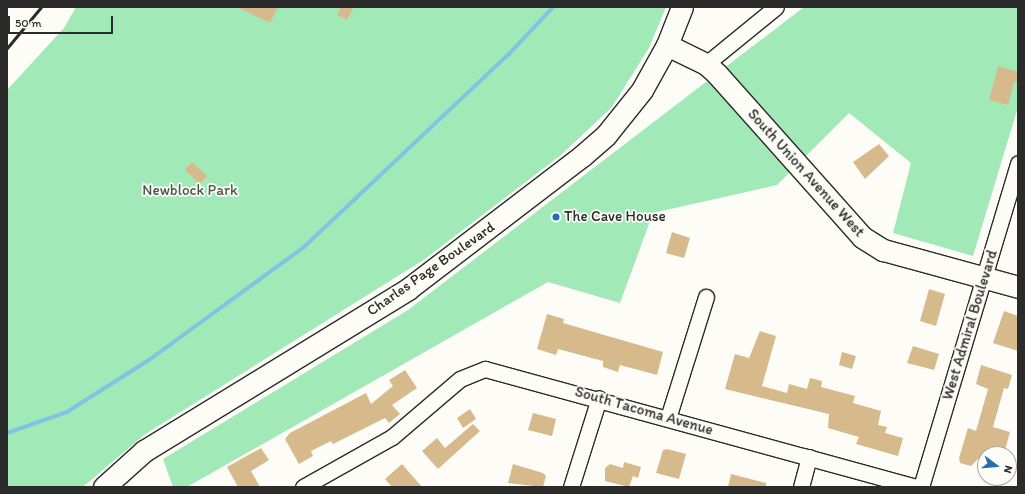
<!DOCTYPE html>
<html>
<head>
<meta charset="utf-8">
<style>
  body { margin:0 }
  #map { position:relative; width:1025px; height:494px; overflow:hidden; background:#fdfcf7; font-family:Itim,sans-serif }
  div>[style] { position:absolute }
  .green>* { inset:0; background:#a1e9b7 }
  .stream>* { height:4px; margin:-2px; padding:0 2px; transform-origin:2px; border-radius:2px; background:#81c4e2 }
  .building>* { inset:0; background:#d7ba8c }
  .roads { filter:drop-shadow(1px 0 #2b2b2b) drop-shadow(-1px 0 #2b2b2b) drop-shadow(0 1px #2b2b2b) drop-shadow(0 -1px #2b2b2b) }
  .street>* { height:15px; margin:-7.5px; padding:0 7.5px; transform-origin:7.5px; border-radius:7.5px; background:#fdfcf7 }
  .secondary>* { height:21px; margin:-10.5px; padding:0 10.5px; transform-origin:10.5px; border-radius:10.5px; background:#fdfcf7 }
  .rail>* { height:3px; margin:-1.5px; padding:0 1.5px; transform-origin:1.5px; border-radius:1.5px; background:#2b2b2b }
  .dots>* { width:11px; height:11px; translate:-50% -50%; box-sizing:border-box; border:2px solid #fdfcf7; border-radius:50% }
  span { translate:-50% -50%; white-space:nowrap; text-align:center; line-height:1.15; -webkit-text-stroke:3.5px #fdfcf7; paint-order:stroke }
  .street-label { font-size:15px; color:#2b2b2b }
  .park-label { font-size:15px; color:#485a4e }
  .poi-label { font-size:15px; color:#2b2b2b }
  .left { translate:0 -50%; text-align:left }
  .frame { position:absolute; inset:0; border:8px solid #2b2b2b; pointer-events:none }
  .north { position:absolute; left:977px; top:446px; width:40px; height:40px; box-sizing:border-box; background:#fdfcf7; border:1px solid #a9a8a5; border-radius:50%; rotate:106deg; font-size:11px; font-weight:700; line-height:16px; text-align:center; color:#2b2b2b }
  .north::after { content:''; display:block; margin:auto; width:14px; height:18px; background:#1f6fb2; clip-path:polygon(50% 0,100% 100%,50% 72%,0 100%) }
  .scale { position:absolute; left:8px; top:16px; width:105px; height:18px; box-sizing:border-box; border:2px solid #2b2b2b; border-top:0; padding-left:5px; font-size:12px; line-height:14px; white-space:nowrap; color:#2b2b2b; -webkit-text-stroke:3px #fdfcf7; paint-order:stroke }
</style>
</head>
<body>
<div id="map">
  <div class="green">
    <div style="clip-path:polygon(76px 7px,666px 7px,649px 48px,612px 107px,561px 155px,425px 259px,144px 435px,83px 487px,7px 487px,7px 90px,64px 28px)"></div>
    <div style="clip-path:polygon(804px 7px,1018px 7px,1018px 107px,973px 256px,893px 233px,911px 163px,849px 113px,777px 185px,653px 213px,620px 303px,548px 282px,187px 487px,173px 487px,163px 459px,408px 310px)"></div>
  </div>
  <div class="stream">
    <div style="left:7px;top:433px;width:64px;rotate:-19.3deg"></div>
    <div style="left:67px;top:412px;width:97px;rotate:-32.4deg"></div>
    <div style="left:149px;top:360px;width:192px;rotate:-36.1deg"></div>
    <div style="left:304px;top:247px;width:282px;rotate:-43.3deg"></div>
    <div style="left:509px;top:54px;width:64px;rotate:-46.9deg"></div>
  </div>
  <div class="building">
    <div style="clip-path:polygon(237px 7px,278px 7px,270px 23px)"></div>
    <div style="clip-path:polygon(341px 7px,354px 7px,347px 20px,337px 15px)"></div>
    <div style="clip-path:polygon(998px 66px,1018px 72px,1018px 82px,1014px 82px,1008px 105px,989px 100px)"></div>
    <div style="clip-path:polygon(879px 144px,889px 156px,865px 179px,853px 162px)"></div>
    <div style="clip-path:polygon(192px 162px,207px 176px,200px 184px,185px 170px)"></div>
    <div style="clip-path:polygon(672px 232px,690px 238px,684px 258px,666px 253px)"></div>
    <div style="clip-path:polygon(929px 289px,945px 294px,936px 326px,920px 321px)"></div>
    <div style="clip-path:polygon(1004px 311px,1018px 316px,1018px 351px,993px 343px)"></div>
    <div style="clip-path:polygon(547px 314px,564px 319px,563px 323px,663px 352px,657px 375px,620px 365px,618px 372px,603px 367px,603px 361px,558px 349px,556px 355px,537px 349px)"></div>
    <div style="clip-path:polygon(760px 331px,776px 336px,762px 386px,787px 393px,789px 384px,807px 389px,810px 378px,822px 381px,821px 387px,855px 396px,853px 403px,881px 411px,878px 425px,887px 427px,885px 433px,903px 438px,898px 456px,856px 444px,859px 437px,828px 428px,829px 414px,725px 389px,735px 354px,749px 358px)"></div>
    <div style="clip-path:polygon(913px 346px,939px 354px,934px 370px,907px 363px)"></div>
    <div style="clip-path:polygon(842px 352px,856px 356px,852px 369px,839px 365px)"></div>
    <div style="clip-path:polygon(981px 365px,1012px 375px,1008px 389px,1004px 388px,993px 427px,1010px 432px,1004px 454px,985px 454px,985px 461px,978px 459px,971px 466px,960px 463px,959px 458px,968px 428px,976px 431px,988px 389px,976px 384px)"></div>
    <div style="clip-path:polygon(405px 370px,417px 388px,392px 405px,400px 414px,389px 423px,385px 418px,333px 444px,331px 441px,311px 451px,313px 456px,299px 464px,285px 439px,290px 433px,366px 393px,371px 404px,393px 386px,389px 380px)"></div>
    <div style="clip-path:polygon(470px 409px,476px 419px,463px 428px,457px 418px)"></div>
    <div style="clip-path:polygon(533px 413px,556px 419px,552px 436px,528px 430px)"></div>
    <div style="clip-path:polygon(473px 424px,480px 431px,438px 469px,422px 451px,437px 438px,445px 448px)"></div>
    <div style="clip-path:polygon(261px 448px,269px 460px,251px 471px,260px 487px,238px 487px,227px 467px)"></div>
    <div style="clip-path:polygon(667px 449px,686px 454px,679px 479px,656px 473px,663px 450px)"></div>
    <div style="clip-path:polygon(624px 462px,641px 467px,638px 478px,633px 476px,629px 487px,605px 481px,605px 468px,610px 464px,623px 468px)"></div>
    <div style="clip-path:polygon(402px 464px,422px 487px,392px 487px,385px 479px)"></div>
    <div style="clip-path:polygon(513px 464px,543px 473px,546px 476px,543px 487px,508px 483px)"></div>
    <div style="clip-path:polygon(731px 474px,766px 483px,766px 487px,728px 487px)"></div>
  </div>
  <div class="roads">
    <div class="street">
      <div style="left:706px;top:64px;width:90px;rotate:-39.2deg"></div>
      <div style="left:668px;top:418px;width:127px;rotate:-72.6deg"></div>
      <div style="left:303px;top:487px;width:102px;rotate:-29.3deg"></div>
      <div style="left:392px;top:437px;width:89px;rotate:-40.5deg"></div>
      <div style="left:460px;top:379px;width:27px;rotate:-22deg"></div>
      <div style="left:485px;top:369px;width:446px;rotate:15.3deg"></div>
      <div style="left:571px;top:487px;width:93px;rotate:-72.5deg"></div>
      <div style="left:801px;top:487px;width:31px;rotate:-75deg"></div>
      <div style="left:921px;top:487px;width:338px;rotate:-73.3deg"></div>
    </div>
    <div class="secondary">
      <div style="left:667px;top:45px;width:43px;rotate:26deg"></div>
      <div style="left:706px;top:64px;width:15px;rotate:42deg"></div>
      <div style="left:717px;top:74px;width:218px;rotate:48.3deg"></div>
      <div style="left:862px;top:237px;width:25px;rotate:32deg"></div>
      <div style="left:883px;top:250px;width:140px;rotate:15.3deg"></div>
      <div style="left:104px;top:487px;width:54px;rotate:-42deg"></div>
      <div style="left:144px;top:451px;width:310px;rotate:-31.5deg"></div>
      <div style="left:408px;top:289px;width:219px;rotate:-37.4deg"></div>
      <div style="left:582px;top:156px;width:32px;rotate:-41deg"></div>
      <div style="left:606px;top:135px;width:58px;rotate:-51.3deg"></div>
      <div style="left:642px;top:90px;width:51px;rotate:-60.9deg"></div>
      <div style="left:667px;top:45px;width:41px;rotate:-68.5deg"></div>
    </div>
  </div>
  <div class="rail">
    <div style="left:7px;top:48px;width:53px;rotate:-50.3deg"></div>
  </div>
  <div class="dots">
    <div style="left:556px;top:217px;background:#1f6fb2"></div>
  </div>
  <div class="street-label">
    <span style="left:806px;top:173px;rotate:48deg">South Union Avenue West</span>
    <span style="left:431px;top:269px;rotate:-35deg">Charles Page Boulevard</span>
    <span style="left:970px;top:325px;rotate:-73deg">West Admiral Boulevard</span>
    <span style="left:644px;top:411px;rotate:16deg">South Tacoma Avenue</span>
  </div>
  <div class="park-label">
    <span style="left:190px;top:191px">Newblock Park</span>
  </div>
  <div class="poi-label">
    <span class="left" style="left:564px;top:217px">The Cave House</span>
  </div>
  <div class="frame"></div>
  <div class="north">N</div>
  <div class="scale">50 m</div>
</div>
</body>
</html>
